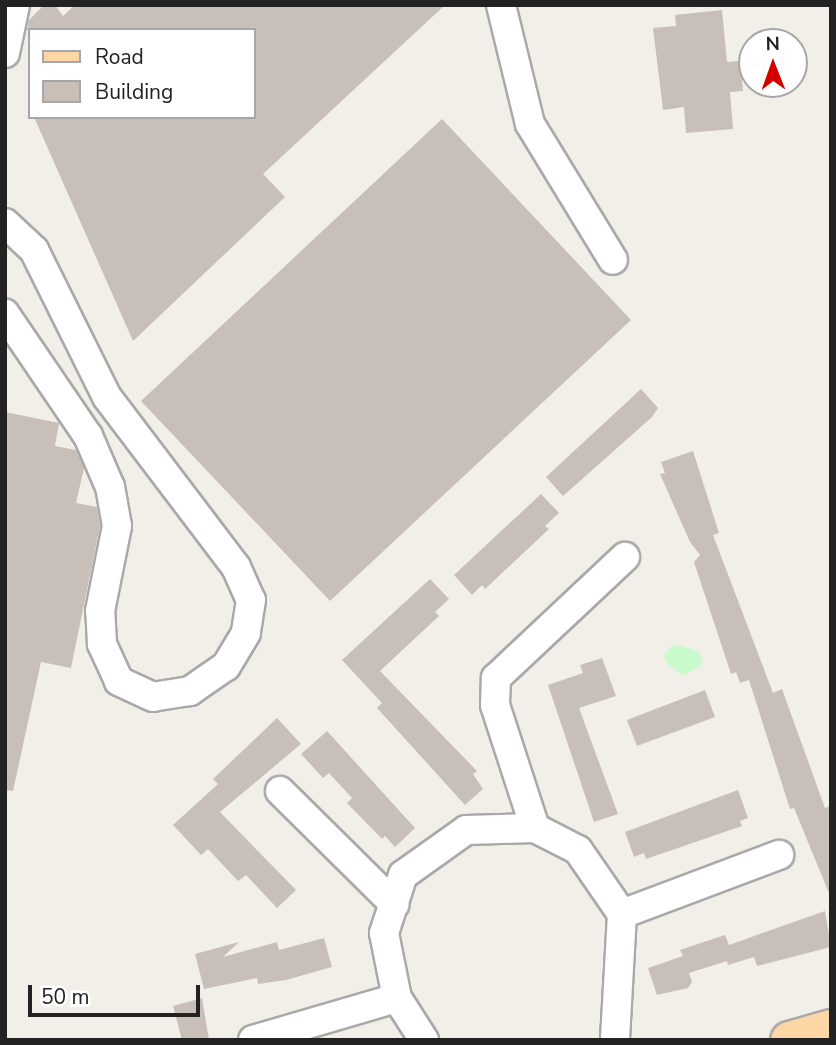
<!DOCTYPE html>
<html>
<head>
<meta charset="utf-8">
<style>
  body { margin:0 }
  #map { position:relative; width:836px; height:1045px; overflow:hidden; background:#f2efe9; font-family:"Nunito Sans",sans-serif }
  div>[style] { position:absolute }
  .park>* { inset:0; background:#c8facc }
  .building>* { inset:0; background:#c7bfb8 }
  .roads { filter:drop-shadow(2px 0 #a9a9a9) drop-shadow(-2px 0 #a9a9a9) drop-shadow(0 2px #a9a9a9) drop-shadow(0 -2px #a9a9a9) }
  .minor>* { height:28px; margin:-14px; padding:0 14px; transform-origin:14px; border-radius:14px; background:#fff }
  .major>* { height:37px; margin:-18.5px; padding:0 18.5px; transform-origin:18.5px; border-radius:18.5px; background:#fcd6a4 }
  span { translate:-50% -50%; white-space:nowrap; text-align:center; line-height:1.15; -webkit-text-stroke:6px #fff; paint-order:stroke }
  .frame { position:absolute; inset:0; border:7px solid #222; pointer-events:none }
  .legend { position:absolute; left:28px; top:28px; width:228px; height:91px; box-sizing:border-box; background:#fff; border:2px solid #a7a7a7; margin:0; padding:9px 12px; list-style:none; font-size:21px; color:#222 }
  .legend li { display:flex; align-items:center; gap:14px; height:35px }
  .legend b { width:35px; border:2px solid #a7a7a7 }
  .north { position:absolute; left:738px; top:28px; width:70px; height:70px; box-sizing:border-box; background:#fff; border:2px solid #a7a7a7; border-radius:50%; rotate:359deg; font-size:19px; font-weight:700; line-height:28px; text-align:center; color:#222 }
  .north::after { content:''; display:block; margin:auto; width:24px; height:32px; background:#d40000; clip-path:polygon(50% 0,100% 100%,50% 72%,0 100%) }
  .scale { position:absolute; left:28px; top:985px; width:172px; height:32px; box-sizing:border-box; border:4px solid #222; border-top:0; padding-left:9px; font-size:21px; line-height:24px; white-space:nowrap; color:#222; -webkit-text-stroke:5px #fff; paint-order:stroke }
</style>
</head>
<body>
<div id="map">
  <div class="park">
    <div style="clip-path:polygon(674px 644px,698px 651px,703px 660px,698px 668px,683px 675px,668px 665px,664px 655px)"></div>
  </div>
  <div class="building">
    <div style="clip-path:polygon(44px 5px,55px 5px,63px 16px,75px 5px,445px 5px,263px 174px,285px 197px,133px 341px,34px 117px,254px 117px,254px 30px,27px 30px,29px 20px)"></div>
    <div style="clip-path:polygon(722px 10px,727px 62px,740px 61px,743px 91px,730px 92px,733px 129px,686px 133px,684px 107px,663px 110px,653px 28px,676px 26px,675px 15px)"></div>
    <div style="clip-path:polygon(442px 119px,631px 320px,330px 601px,141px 401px)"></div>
    <div style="clip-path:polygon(641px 389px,658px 408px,652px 417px,563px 496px,546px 477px)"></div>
    <div style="clip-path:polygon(5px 412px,59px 423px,55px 446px,76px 450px,84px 468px,76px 503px,97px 507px,100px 526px,71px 668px,41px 662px,13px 791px,5px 790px)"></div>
    <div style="clip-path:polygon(693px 451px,719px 533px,713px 535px,773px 693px,782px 689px,825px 808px,831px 806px,831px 898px,794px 808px,790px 809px,749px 680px,740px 683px,736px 672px,731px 674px,694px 562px,700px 555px,690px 542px,660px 474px,665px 473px,661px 462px)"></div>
    <div style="clip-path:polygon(541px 494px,559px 513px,545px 526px,549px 529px,485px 589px,482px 585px,472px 595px,454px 575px)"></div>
    <div style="clip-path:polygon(430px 579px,449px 599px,435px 612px,439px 616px,380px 671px,477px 771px,473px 774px,483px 789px,465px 805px,377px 708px,382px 703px,342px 660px)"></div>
    <div style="clip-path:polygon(602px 658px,616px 696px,579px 708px,618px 814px,594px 822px,548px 685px,583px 673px,580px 665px)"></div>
    <div style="clip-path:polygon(705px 690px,715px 717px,637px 746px,627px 720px)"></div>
    <div style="clip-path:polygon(277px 718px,301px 744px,220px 812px,296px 890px,277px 908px,246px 875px,238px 881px,208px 849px,201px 855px,173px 825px,218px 784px,213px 779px)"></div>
    <div style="clip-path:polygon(327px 731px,415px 828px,395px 847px,385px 836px,382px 839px,347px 803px,352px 798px,329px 773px,323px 778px,301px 754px)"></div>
    <div style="clip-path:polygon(738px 790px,748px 818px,740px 821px,742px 826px,646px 859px,644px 853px,634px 857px,625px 832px)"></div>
    <div style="clip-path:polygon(825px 911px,831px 947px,757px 966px,754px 957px,728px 965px,727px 961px,689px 973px,692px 982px,688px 988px,657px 995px,648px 968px,683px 956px,680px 950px,725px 935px,729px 945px)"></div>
    <div style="clip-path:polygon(324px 938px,332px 967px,286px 980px,258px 984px,257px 978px,204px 989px,195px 954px,239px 942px,223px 957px,277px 942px,279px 950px)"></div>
    <div style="clip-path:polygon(202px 998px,209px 1040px,182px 1040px,173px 1006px)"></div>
  </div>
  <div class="roads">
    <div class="minor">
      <div style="left:501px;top:5px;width:122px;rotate:76.3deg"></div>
      <div style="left:530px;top:124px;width:159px;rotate:58.6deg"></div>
      <div style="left:5px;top:53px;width:49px;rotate:-78.2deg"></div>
      <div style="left:5px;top:223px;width:40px;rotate:43deg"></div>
      <div style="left:34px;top:250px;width:164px;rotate:63.6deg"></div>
      <div style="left:107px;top:397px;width:213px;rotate:52.8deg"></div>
      <div style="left:236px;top:567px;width:36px;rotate:66deg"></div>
      <div style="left:251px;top:600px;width:33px;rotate:99deg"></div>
      <div style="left:246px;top:633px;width:39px;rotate:121deg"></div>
      <div style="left:226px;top:666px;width:44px;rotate:145.2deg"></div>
      <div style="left:190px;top:691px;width:37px;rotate:171deg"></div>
      <div style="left:153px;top:697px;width:38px;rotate:-155deg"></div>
      <div style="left:119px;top:681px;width:41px;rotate:-114.7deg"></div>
      <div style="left:102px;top:644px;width:33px;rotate:-93deg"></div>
      <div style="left:100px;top:611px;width:87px;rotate:-78.7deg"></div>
      <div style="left:117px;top:526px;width:40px;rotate:-100deg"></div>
      <div style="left:110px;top:487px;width:56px;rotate:-113.3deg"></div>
      <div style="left:88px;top:436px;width:148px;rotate:-124.2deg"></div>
      <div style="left:280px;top:791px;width:161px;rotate:44.7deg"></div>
      <div style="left:535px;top:828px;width:129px;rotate:-108deg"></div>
      <div style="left:495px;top:705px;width:27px;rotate:-88deg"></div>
      <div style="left:496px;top:678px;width:177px;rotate:-43.2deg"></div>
      <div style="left:622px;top:914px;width:168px;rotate:-20.6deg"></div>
      <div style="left:253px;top:1040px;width:150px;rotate:-16.3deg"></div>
      <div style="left:424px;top:1040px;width:50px;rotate:-122.7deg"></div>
      <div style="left:397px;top:998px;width:66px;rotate:-101.3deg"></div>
      <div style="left:384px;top:933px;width:61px;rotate:-71.9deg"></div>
      <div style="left:403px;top:875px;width:77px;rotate:-35.5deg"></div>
      <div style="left:466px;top:830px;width:69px;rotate:-1.7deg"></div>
      <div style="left:535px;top:828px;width:48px;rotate:27.1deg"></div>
      <div style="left:578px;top:850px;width:78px;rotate:55.5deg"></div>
      <div style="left:622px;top:914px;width:126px;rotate:93.2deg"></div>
    </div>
    <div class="major">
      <div style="left:789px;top:1040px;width:44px;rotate:-15.9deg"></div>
    </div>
  </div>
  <div class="frame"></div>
  <ul class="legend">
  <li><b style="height:9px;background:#fcd6a4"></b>Road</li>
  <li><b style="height:19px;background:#c7bfb8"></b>Building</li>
  </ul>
  <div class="north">N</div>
  <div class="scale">50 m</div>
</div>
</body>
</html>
